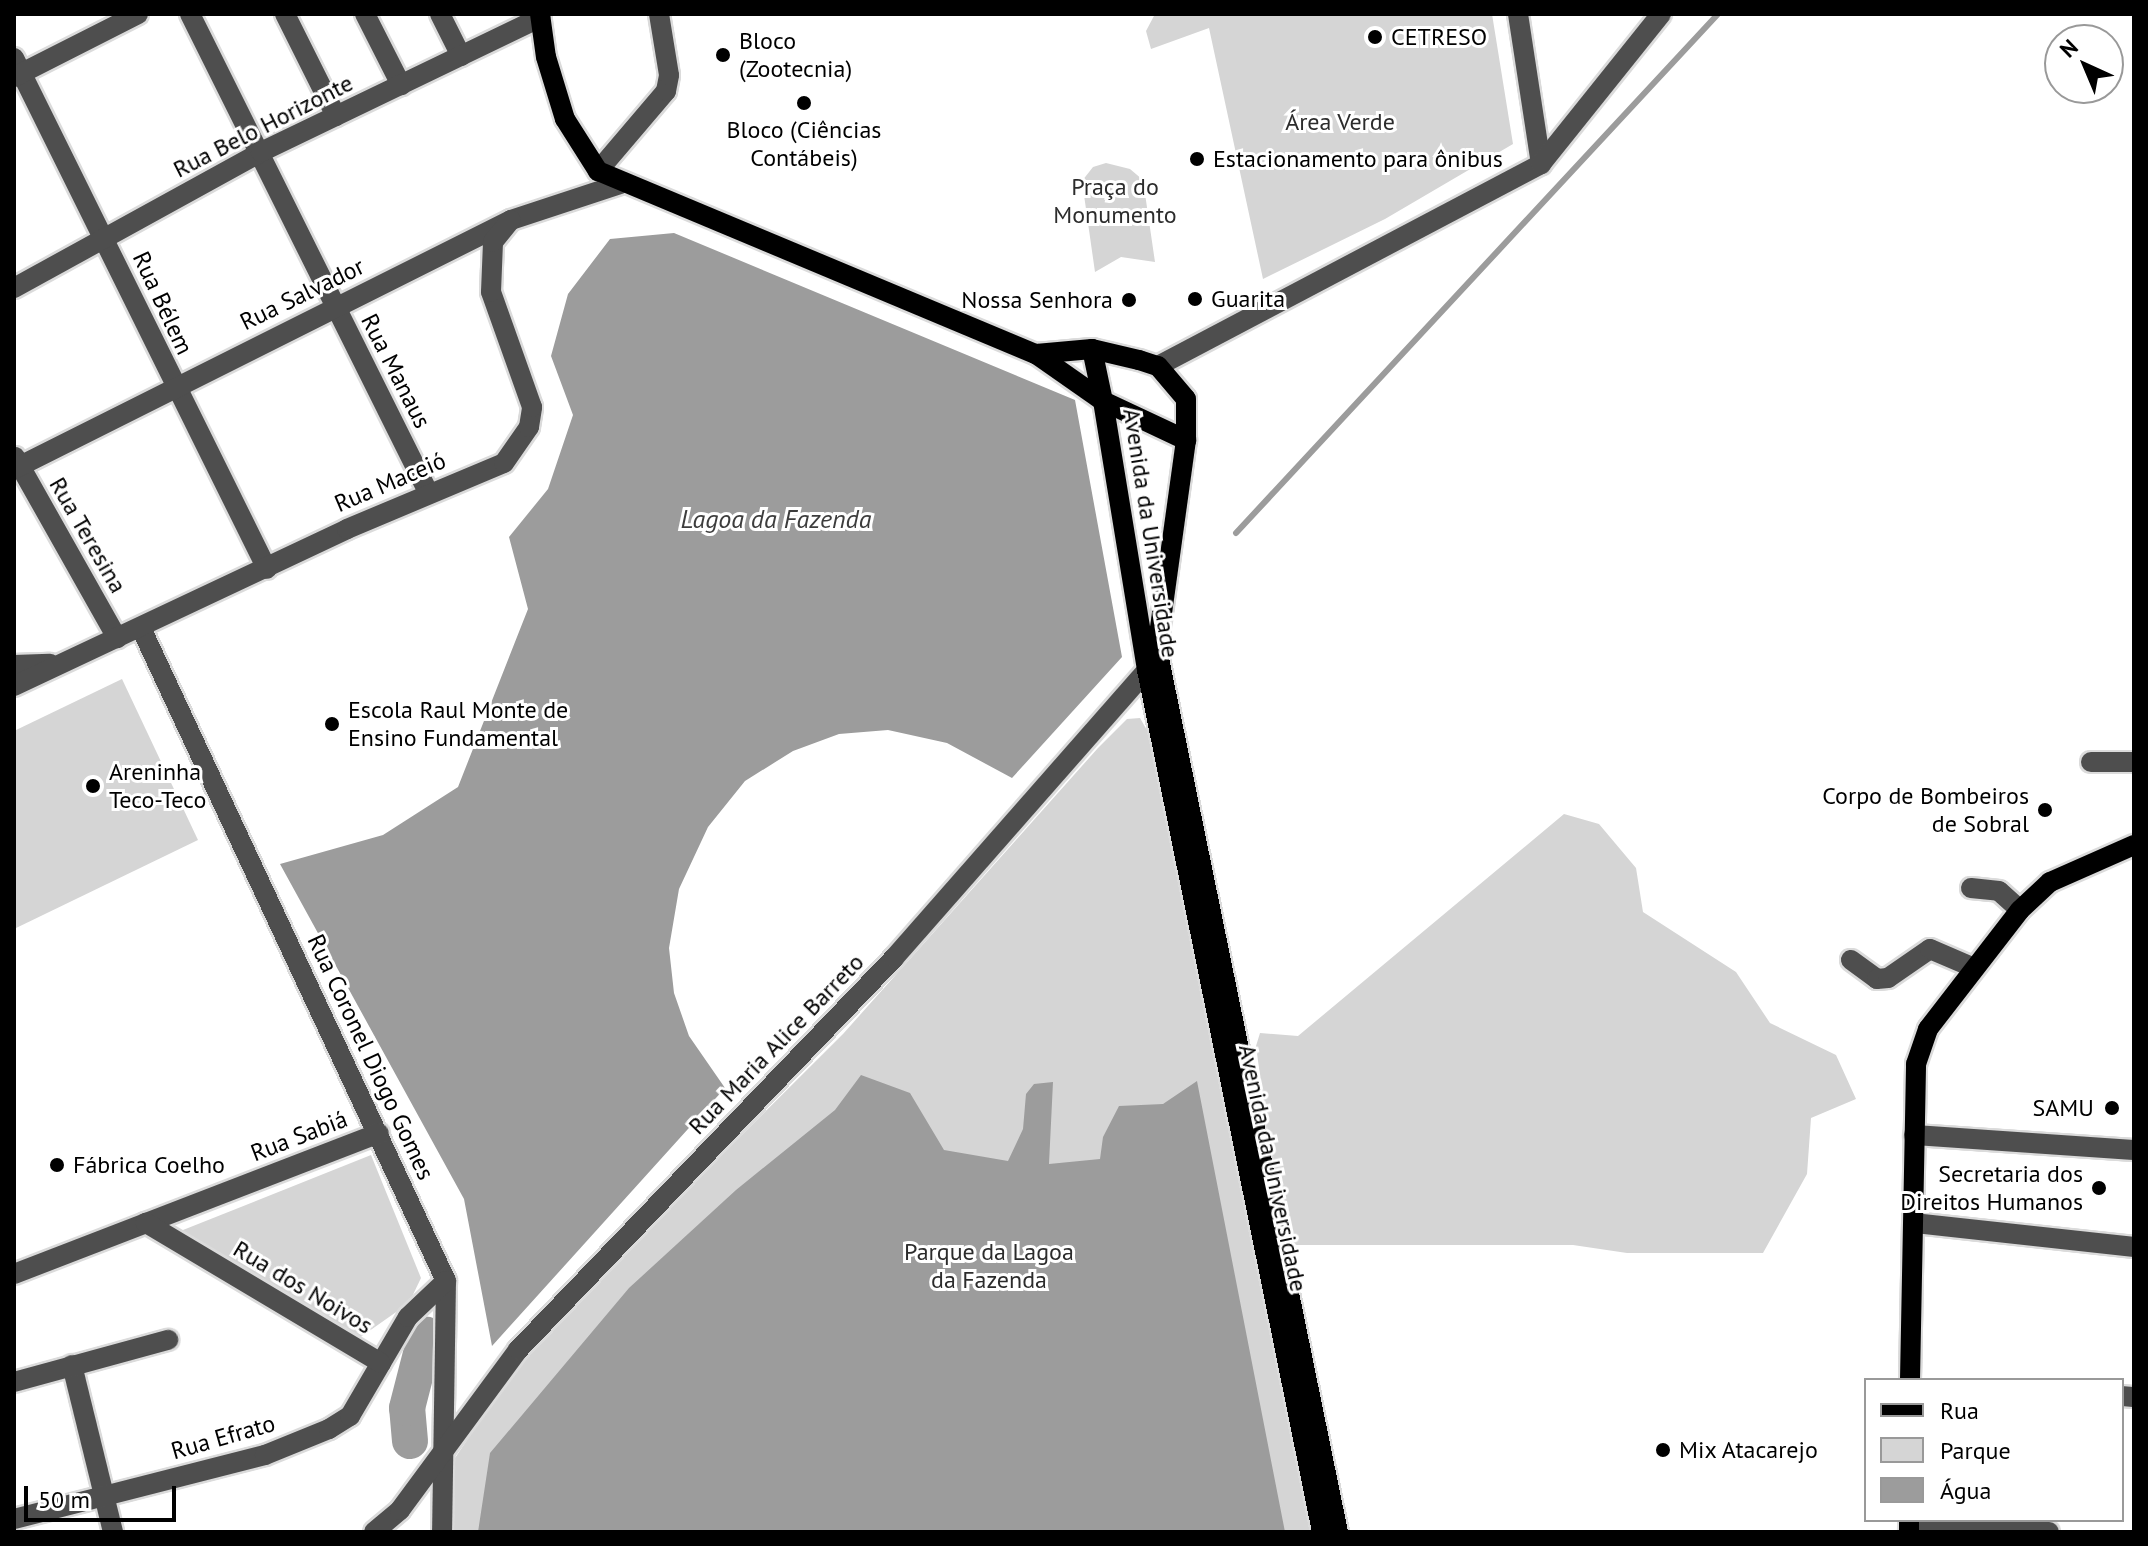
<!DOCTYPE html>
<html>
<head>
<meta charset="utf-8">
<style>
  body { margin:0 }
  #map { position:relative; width:2148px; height:1546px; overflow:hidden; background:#fff; font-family:"PT Sans",sans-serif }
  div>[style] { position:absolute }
  .green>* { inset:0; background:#d5d5d5 }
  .water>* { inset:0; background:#9c9c9c }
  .stream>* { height:6px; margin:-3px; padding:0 3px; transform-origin:3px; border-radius:3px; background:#9c9c9c }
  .river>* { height:36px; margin:-18px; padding:0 18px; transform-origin:18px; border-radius:18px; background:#9c9c9c }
  .roads { filter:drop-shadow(2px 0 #dbdbdb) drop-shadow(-2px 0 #dbdbdb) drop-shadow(0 2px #dbdbdb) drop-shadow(0 -2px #dbdbdb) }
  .minor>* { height:20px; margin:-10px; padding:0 10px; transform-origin:10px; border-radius:10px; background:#4e4e4e }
  .major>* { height:20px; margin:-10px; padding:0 10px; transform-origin:10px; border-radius:10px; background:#000 }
  .dots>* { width:22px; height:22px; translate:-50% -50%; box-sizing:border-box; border:4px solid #fff; border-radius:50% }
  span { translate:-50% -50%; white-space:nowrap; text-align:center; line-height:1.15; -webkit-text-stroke:6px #fff; paint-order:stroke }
  .poi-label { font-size:24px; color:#000 }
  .left { translate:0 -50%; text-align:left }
  .right { translate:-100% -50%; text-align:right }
  .park-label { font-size:24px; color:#2c2c2c }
  .street-label { font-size:24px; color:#000 }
  .water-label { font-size:26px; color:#3d3d3d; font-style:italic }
  .frame { position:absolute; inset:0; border:16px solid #000; pointer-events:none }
  .legend { position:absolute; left:1864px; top:1378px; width:260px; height:144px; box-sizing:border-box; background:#fff; border:2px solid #999; margin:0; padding:10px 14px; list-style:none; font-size:24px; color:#000 }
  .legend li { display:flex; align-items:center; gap:16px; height:40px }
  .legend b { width:40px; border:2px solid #999 }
  .north { position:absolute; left:2044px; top:24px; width:80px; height:80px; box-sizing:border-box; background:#fff; border:2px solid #999; border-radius:50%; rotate:316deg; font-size:22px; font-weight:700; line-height:32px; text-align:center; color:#000 }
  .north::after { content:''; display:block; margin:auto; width:28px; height:36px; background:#000; clip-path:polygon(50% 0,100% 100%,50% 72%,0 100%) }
  .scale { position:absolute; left:24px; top:1486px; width:152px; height:36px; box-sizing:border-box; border:4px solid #000; border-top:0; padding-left:10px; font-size:24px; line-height:28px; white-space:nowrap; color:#000; -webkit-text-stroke:6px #fff; paint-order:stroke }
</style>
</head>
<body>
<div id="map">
  <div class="green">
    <div style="clip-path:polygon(1155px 14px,1492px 14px,1513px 144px,1385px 219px,1263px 279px,1209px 28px,1151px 49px,1146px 31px)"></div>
    <div style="clip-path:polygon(1106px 163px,1130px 169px,1143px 180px,1155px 262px,1121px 257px,1095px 272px,1082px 181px,1093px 167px)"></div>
    <div style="clip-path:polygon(122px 679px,198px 840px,14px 929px,14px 731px)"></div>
    <div style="clip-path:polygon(1140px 718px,1148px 732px,1316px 1532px,450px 1532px,451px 1464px,530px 1346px,843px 1034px,1098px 748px,1127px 719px)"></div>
    <div style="clip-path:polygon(1564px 814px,1599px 824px,1636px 868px,1643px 912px,1736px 972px,1770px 1023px,1836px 1055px,1856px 1099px,1811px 1118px,1807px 1174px,1763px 1253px,1627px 1253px,1573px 1245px,1283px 1245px,1256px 1046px,1260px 1033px,1298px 1036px)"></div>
    <div style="clip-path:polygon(371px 1155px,421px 1278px,409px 1303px,355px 1341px,182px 1240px,183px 1230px)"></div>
  </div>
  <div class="water">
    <div style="clip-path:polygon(674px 233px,1075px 400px,1122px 657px,1012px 778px,947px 743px,888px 730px,839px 734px,793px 751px,745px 781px,708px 827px,679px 889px,669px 948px,674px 993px,689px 1036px,725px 1088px,492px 1346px,464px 1199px,280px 864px,383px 835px,458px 787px,528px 609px,509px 537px,548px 489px,573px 415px,551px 356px,568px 294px,610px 239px)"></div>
    <div style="clip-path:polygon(861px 1075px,910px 1093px,944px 1150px,1008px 1161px,1023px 1129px,1026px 1094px,1034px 1084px,1053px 1082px,1049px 1164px,1100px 1159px,1103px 1137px,1119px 1106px,1163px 1104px,1197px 1081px,1285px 1532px,478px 1532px,490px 1453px,629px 1288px,736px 1190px,835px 1110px)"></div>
  </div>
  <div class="stream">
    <div style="left:1236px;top:533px;width:708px;rotate:-47.12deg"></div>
  </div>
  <div class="river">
    <div style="left:410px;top:1441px;width:33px;rotate:-95deg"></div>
    <div style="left:407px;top:1408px;width:76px;rotate:-75.6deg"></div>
  </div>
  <div class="roads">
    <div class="minor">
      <div style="left:190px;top:14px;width:536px;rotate:63.53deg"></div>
      <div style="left:285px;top:14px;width:114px;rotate:63.4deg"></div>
      <div style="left:365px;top:14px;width:80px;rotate:63.1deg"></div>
      <div style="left:440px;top:14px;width:47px;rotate:63.4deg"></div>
      <div style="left:1518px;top:14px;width:152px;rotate:81.3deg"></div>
      <div style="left:14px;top:58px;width:570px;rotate:63.66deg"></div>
      <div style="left:14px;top:77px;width:139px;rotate:-26.9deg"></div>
      <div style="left:598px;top:171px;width:105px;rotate:-49.6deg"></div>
      <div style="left:666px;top:91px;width:16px;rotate:-79deg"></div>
      <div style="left:669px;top:75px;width:62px;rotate:-99.3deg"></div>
      <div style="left:14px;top:288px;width:282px;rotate:-28.8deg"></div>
      <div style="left:261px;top:152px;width:310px;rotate:-25.7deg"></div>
      <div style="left:1158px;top:366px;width:433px;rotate:-27.8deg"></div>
      <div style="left:1541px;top:164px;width:192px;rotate:-51.3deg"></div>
      <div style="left:15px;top:457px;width:208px;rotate:60.6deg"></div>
      <div style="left:14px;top:469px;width:556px;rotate:-26.61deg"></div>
      <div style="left:511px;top:220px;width:115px;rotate:-18.3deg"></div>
      <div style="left:141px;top:628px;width:721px;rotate:64.96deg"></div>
      <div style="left:446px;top:1281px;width:251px;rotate:90.9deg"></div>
      <div style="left:14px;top:665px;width:36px;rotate:-2deg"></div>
      <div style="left:14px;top:686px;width:368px;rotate:-25.2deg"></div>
      <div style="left:347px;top:529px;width:170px;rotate:-22.8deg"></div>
      <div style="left:504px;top:463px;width:44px;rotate:-55.2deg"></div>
      <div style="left:529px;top:427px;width:20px;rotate:-81deg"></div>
      <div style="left:532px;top:407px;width:122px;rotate:-109.6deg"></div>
      <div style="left:491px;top:292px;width:50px;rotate:-87.7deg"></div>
      <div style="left:493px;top:242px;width:28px;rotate:-51deg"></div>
      <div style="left:2091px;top:762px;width:43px"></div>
      <div style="left:1971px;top:888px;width:28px;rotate:6deg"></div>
      <div style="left:1999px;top:891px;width:28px;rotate:42deg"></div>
      <div style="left:1851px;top:960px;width:32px;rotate:36deg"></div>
      <div style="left:1877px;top:979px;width:11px;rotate:-5deg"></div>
      <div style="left:1888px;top:978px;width:51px;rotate:-34.6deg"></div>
      <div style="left:1930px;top:949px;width:46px;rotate:23.2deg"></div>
      <div style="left:1914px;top:1135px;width:221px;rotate:3.9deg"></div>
      <div style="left:1914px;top:1223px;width:221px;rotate:6.2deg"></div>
      <div style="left:14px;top:1274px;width:391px;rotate:-21.1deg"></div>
      <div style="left:381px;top:1363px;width:53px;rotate:-59.6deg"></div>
      <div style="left:408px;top:1317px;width:52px;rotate:-43.5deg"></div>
      <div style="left:72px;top:1365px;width:172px;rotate:76.2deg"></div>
      <div style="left:14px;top:1382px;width:160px;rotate:-15.3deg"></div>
      <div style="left:2122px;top:1396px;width:12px;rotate:5deg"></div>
      <div style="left:14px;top:1519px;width:259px;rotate:-14.3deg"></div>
      <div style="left:265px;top:1455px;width:69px;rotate:-22.1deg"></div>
      <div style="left:329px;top:1429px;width:25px;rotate:-32deg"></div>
      <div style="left:350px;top:1416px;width:61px;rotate:-59.7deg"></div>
      <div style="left:381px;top:1363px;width:274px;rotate:-149.2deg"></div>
      <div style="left:1909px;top:1528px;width:140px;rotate:1.6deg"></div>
      <div style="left:374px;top:1532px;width:34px;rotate:-40deg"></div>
      <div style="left:400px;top:1510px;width:199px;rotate:-53.6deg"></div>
      <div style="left:518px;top:1350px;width:543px;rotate:-46.19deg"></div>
      <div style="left:894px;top:958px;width:383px;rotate:-48.7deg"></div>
    </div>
    <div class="major">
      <div style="left:540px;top:14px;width:43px;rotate:82.1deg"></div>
      <div style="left:546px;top:57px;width:65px;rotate:73deg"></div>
      <div style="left:565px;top:119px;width:62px;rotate:57.6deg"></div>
      <div style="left:598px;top:171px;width:475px;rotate:22.7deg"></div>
      <div style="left:1036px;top:354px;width:82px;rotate:35deg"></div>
      <div style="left:1103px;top:401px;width:273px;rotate:80.7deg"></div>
      <div style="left:1147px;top:670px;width:880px;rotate:78.52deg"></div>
      <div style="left:1092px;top:349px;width:53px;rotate:78.1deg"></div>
      <div style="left:1103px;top:401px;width:92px;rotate:25.2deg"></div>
      <div style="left:1036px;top:354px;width:56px;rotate:-5.1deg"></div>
      <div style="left:1092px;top:349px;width:48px;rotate:13.2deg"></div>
      <div style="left:1139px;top:360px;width:20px;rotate:18deg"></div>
      <div style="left:1158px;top:366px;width:43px;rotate:49.7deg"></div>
      <div style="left:1186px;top:399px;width:41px;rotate:90deg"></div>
      <div style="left:1186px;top:440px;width:211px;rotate:97.9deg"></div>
      <div style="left:1157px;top:649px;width:901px;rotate:78.42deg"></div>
      <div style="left:1910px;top:1380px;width:316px;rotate:-88.9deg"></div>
      <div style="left:1916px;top:1064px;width:37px;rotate:-71deg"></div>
      <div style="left:1928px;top:1029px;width:150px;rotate:-52.3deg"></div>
      <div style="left:2020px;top:910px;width:41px;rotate:-43deg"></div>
      <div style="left:2050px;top:882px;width:92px;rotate:-23.8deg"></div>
      <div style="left:1909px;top:1532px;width:12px;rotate:-90deg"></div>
    </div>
  </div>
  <div class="dots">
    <div style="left:1375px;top:37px;background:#000"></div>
    <div style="left:723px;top:55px;background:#000"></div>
    <div style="left:804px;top:103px;background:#000"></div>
    <div style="left:1197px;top:159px;background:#000"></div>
    <div style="left:1195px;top:299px;background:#000"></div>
    <div style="left:1129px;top:300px;background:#000"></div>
    <div style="left:332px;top:724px;background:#000"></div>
    <div style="left:93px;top:786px;background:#000"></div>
    <div style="left:2045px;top:810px;background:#000"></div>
    <div style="left:2112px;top:1108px;background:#000"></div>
    <div style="left:57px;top:1165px;background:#000"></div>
    <div style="left:2099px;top:1188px;background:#000"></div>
    <div style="left:1663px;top:1450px;background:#000"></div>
  </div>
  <div class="poi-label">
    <span class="left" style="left:1391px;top:37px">CETRESO</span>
    <span class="left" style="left:739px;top:55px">Bloco<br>(Zootecnia)</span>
    <span style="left:804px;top:144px">Bloco (Ciências<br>Contábeis)</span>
    <span class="left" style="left:1213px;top:159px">Estacionamento para ônibus</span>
    <span class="left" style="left:1211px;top:299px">Guarita</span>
    <span class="right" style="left:1113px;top:300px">Nossa Senhora</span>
    <span class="left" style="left:348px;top:724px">Escola Raul Monte de<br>Ensino Fundamental</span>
    <span class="left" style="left:109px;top:786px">Areninha<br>Teco-Teco</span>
    <span class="right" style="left:2029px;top:810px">Corpo de Bombeiros<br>de Sobral</span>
    <span class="right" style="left:2094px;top:1108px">SAMU</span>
    <span class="left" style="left:73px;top:1165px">Fábrica Coelho</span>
    <span class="right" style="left:2083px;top:1188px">Secretaria dos<br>Direitos Humanos</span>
    <span class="left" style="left:1679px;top:1450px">Mix Atacarejo</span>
  </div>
  <div class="park-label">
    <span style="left:1340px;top:122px">Área Verde</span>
    <span style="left:1115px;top:201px">Praça do<br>Monumento</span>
    <span style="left:989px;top:1266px">Parque da Lagoa<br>da Fazenda</span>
  </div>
  <div class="street-label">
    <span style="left:263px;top:126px;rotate:-27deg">Rua Belo Horizonte</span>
    <span style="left:302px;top:294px;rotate:-26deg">Rua Salvador</span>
    <span style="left:163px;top:303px;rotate:65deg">Rua Bélem</span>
    <span style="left:396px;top:371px;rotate:63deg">Rua Manaus</span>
    <span style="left:390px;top:482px;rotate:-23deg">Rua Maceió</span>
    <span style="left:1151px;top:533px;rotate:81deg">Avenida da Universidade</span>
    <span style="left:88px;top:535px;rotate:60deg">Rua Teresina</span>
    <span style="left:776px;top:1044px;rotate:-46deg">Rua Maria Alice Barreto</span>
    <span style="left:371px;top:1057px;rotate:65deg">Rua Coronel Diogo Gomes</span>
    <span style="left:299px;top:1136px;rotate:-21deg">Rua Sabiá</span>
    <span style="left:1273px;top:1168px;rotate:78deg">Avenida da Universidade</span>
    <span style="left:303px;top:1287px;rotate:31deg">Rua dos Noivos</span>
    <span style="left:223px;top:1437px;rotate:-16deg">Rua Efrato</span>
  </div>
  <div class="water-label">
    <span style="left:776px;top:519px">Lagoa da Fazenda</span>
  </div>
  <div class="frame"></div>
  <ul class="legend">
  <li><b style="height:10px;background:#000"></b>Rua</li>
  <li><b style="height:22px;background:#d5d5d5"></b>Parque</li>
  <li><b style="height:22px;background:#9c9c9c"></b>Água</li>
  </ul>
  <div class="north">N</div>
  <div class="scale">50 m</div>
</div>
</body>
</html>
